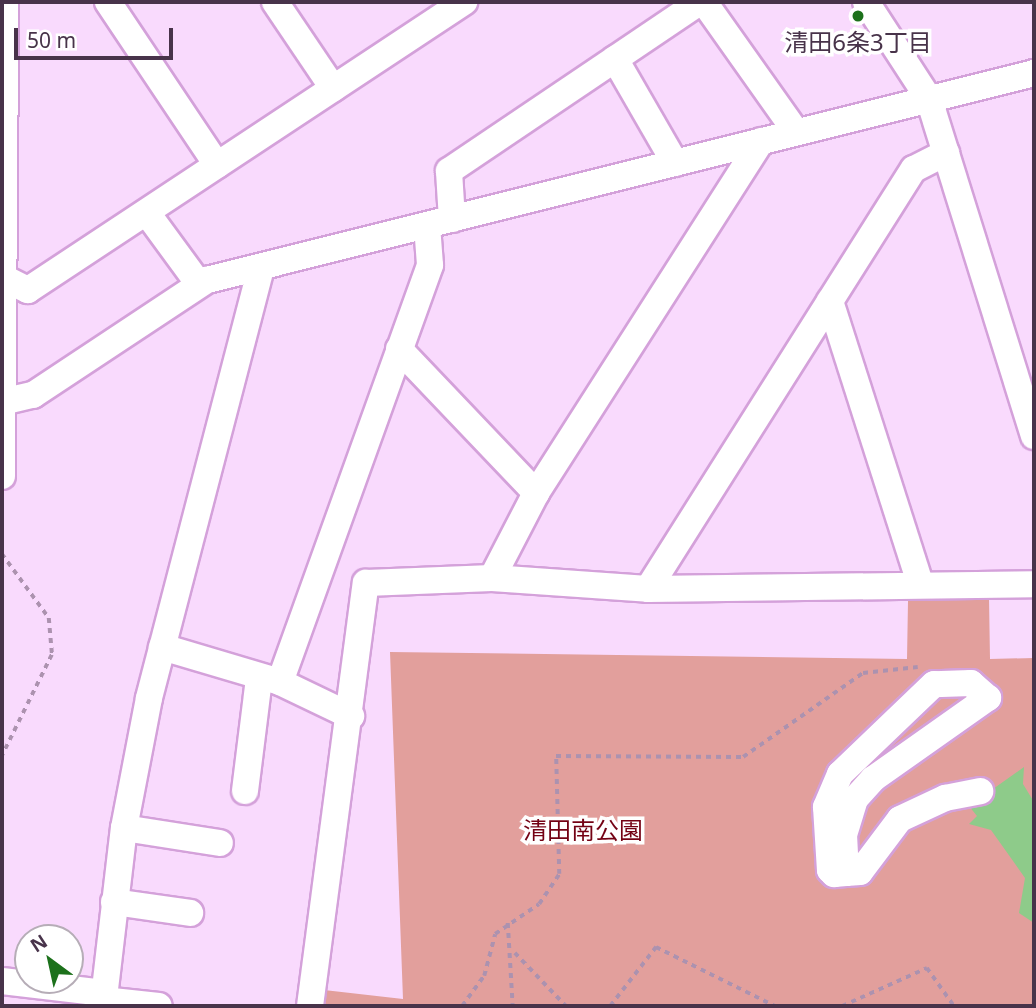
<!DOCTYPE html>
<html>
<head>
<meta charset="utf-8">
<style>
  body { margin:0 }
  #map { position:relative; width:1036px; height:1008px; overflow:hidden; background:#f9dafd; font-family:"Noto Sans","Noto Sans JP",sans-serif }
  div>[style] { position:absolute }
  .green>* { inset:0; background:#e29f9c }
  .water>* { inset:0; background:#8ecb8a }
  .path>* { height:3.5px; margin-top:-1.75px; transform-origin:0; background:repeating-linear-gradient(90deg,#ac92af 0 5px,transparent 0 10px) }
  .roads { filter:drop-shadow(2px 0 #d4a1da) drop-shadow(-2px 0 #d4a1da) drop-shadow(0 2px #d4a1da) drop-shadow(0 -2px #d4a1da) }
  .minor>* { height:26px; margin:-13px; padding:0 13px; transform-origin:13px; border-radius:13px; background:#fff }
  .dots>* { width:19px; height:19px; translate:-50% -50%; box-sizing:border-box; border:4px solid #fff; border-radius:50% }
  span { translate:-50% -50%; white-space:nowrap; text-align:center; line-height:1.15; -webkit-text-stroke:7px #fff; paint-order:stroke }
  .poi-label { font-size:24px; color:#48334a }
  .park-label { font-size:24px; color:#740214 }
  .frame { position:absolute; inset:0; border:4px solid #48334a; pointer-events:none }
  .north { position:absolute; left:14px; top:924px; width:70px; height:70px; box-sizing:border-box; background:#fff; border:2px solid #b6adb7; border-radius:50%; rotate:327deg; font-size:19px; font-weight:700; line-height:28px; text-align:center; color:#48334a }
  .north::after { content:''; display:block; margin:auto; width:24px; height:32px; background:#1c711b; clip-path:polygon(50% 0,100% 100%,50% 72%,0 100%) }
  .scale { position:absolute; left:14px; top:28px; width:159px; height:32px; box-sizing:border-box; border:4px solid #48334a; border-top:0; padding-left:9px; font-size:21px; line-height:24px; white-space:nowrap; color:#48334a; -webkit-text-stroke:5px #fff; paint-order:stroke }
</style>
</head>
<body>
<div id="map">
  <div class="green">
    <div style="clip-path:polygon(989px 598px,990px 659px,1034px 658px,1034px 1006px,321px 1006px,324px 990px,403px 999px,390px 652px,907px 659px,908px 601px)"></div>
  </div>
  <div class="water">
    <div style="clip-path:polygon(1024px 767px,1023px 784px,1034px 802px,1034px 923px,1019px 913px,1025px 878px,991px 830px,969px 824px,977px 816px,969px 806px)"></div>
  </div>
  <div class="path">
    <div style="left:2px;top:554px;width:79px;rotate:53.7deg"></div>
    <div style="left:49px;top:618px;width:37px;rotate:85deg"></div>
    <div style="left:52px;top:655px;width:113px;rotate:116.3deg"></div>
    <div style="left:508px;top:923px;width:83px;rotate:86.6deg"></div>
    <div style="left:515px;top:953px;width:74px;rotate:46.1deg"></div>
    <div style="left:462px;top:1006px;width:37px;rotate:-54deg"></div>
    <div style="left:484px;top:976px;width:43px;rotate:-75.3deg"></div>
    <div style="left:495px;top:934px;width:53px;rotate:-34.3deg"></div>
    <div style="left:539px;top:904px;width:36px;rotate:-56deg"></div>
    <div style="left:559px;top:874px;width:118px;rotate:-91.5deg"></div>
    <div style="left:556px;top:756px;width:187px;rotate:0.3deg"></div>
    <div style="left:743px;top:757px;width:146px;rotate:-35deg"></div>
    <div style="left:863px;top:673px;width:55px;rotate:-6.2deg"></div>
    <div style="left:610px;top:1006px;width:75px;rotate:-52.1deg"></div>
    <div style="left:656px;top:947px;width:133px;rotate:26.4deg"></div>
    <div style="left:842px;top:1006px;width:93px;rotate:-24.1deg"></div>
    <div style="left:927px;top:968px;width:47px;rotate:54.6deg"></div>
  </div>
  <div class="roads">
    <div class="minor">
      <div style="left:108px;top:2px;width:196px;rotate:56.2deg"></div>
      <div style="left:275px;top:2px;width:104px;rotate:56deg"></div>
      <div style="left:704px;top:2px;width:159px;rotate:54.7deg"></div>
      <div style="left:866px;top:2px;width:116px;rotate:57deg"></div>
      <div style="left:929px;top:99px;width:353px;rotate:72.7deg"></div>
      <div style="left:615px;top:59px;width:120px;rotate:60deg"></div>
      <div style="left:147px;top:213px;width:88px;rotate:53.8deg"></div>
      <div style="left:452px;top:219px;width:48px;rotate:-93.6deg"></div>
      <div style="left:449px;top:171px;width:303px;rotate:-34deg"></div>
      <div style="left:2px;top:277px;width:29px;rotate:27deg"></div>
      <div style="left:28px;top:290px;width:523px;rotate:-33.45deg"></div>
      <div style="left:830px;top:301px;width:296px;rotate:72.3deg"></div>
      <div style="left:399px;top:349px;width:199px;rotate:46.4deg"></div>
      <div style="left:6px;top:401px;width:28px;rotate:-13deg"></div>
      <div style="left:33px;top:395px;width:209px;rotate:-33.5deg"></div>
      <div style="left:207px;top:280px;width:853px;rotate:-14.05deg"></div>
      <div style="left:2px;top:476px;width:474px;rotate:-89.6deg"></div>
      <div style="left:492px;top:578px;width:96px;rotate:-62.6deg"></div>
      <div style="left:536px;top:493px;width:418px;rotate:-57.4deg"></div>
      <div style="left:648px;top:589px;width:497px;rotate:-57.7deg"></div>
      <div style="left:914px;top:169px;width:36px;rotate:-27deg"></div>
      <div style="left:162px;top:647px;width:123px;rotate:16.5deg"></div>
      <div style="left:280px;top:682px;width:443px;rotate:-70.2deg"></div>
      <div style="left:430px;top:265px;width:40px;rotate:-94.3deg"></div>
      <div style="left:280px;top:682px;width:79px;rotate:25.6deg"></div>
      <div style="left:245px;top:791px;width:114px;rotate:-82.9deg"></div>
      <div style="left:124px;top:828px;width:97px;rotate:8.9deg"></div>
      <div style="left:846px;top:873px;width:38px;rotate:-93deg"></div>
      <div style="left:844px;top:835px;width:38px;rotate:-73deg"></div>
      <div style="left:855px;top:799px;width:27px;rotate:-48deg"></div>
      <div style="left:873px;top:779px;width:141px;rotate:-35.2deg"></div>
      <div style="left:988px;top:698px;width:23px;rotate:-139deg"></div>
      <div style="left:971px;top:683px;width:37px;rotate:178deg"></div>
      <div style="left:934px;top:684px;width:130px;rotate:136.2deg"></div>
      <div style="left:840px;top:774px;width:36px;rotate:113deg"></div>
      <div style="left:826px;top:807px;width:63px;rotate:86.4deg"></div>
      <div style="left:830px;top:870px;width:6px;rotate:45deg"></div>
      <div style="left:834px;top:874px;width:12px;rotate:-5deg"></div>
      <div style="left:846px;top:873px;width:14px;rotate:-4deg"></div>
      <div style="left:860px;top:872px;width:66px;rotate:-53deg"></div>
      <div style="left:900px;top:819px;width:50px;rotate:-25deg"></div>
      <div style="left:945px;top:798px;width:36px;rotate:-11deg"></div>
      <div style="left:114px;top:902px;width:77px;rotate:8.2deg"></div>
      <div style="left:2px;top:981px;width:103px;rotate:6.7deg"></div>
      <div style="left:103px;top:1000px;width:56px;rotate:6.1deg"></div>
      <div style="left:103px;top:1006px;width:179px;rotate:-83.3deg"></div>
      <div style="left:124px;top:828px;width:132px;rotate:-79.1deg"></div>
      <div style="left:149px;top:698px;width:445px;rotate:-75.4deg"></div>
      <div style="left:310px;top:1006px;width:427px;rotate:-82.5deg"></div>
      <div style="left:366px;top:583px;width:126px;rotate:-2.3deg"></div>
      <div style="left:492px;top:578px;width:156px;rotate:4deg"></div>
      <div style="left:648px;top:589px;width:386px;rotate:-0.7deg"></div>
    </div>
  </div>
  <div class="dots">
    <div style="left:858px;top:16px;background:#1c711b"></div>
  </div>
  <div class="poi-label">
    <span style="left:858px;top:42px">清田6条3丁目</span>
  </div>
  <div class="park-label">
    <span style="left:583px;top:830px">清田南公園</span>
  </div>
  <div class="frame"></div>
  <div class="north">N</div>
  <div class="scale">50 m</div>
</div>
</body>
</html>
